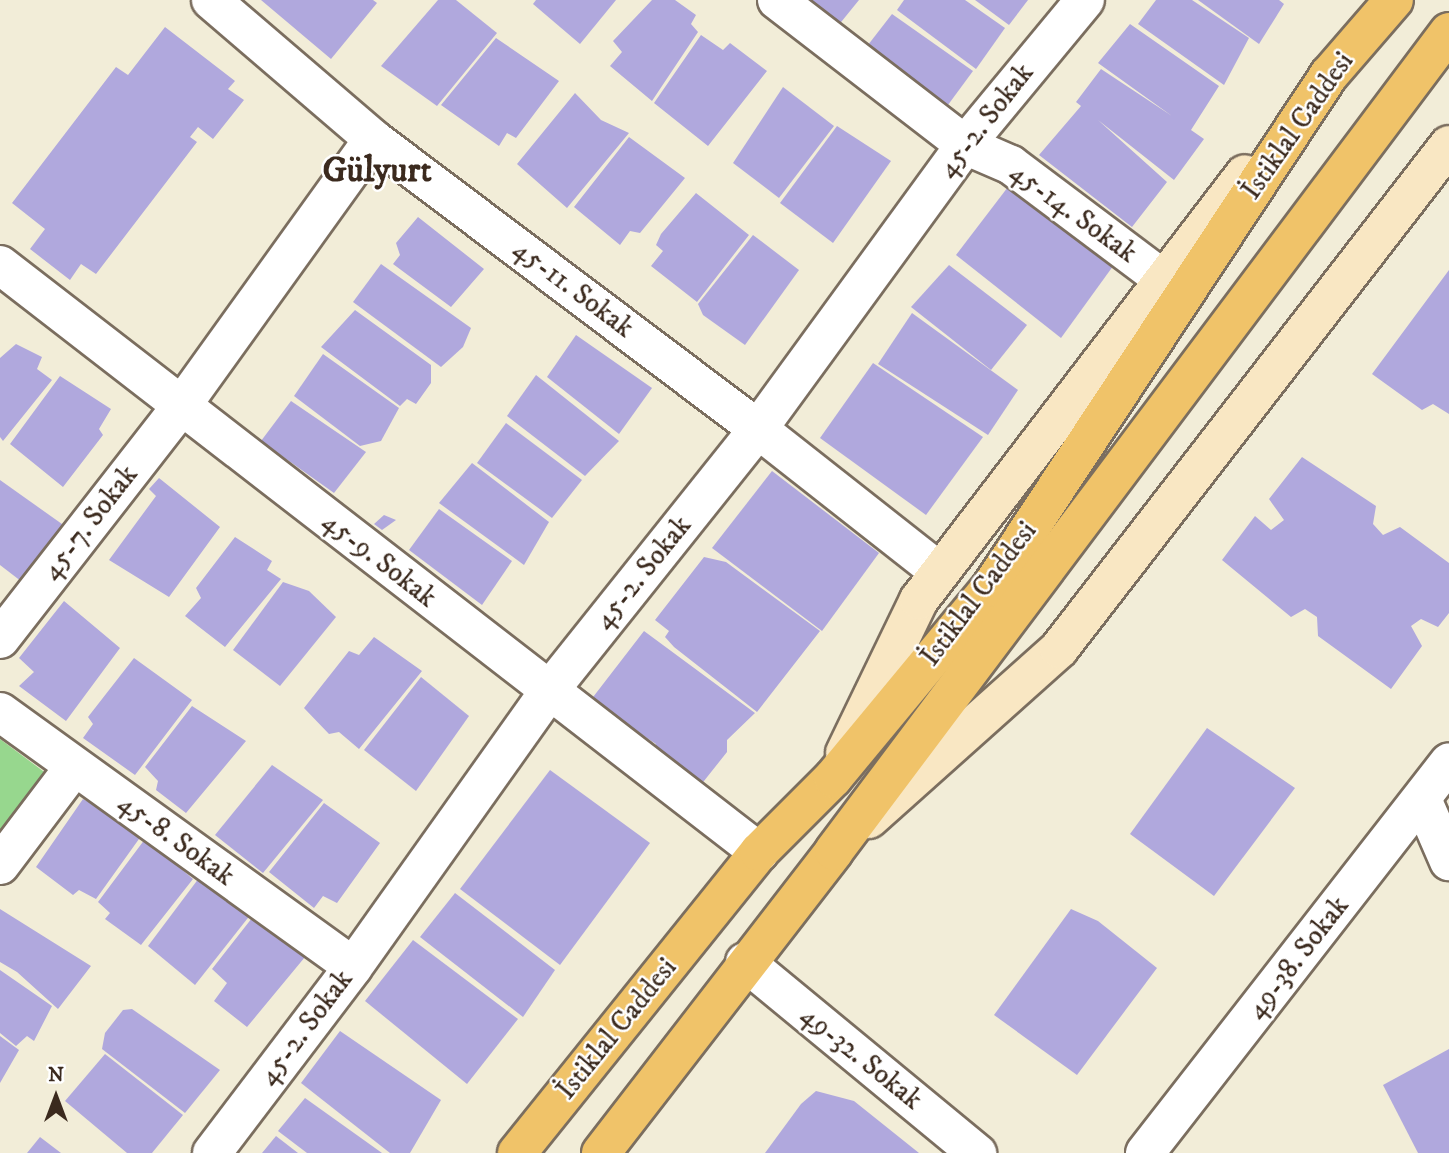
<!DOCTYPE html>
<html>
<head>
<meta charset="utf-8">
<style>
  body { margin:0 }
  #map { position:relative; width:1449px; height:1153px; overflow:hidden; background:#f2edd8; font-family:"IM FELL DW Pica",serif }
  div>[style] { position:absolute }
  .green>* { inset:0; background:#97d78e }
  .building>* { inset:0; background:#b0a8dd }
  .roads { filter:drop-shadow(2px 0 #7b6e5f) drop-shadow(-2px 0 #7b6e5f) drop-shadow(0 2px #7b6e5f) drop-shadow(0 -2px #7b6e5f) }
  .street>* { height:38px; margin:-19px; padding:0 19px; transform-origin:19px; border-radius:19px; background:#fff }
  .secondary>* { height:38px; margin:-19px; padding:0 19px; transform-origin:19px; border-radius:19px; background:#f9e7c3 }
  .primary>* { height:38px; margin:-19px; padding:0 19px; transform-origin:19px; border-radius:19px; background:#f0c369 }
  span { translate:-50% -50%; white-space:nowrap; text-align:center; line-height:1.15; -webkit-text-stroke:5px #fff; paint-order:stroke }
  .street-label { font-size:28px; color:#3b2a1e }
  .district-label { font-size:35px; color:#3b2a1e; font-weight:700 }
  .north { position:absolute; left:21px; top:1062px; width:70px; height:70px; -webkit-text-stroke:5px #fff; paint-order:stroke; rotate:0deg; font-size:19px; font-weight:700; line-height:28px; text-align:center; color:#3b2a1e }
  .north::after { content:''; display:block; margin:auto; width:24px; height:32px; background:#3b2a1e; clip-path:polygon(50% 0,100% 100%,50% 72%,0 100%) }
</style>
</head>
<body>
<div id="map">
  <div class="green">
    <div style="clip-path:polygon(0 739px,47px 774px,0 839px)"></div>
  </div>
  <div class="building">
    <div style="clip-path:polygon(261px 0,373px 0,377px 3px,331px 59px)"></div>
    <div style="clip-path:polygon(438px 0,456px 0,497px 33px,437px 106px,381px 66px)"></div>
    <div style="clip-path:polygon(536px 0,616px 0,580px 44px,533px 4px)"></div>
    <div style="clip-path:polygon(652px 0,675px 0,696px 15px,691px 24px,698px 32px,652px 101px,610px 66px,622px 52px,613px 41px)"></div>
    <div style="clip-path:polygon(793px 0,859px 0,833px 32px)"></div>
    <div style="clip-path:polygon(904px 0,965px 0,1005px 28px,976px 69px,897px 10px)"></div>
    <div style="clip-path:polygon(975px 0,1028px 0,1009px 25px)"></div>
    <div style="clip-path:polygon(1156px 0,1192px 0,1249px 38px,1224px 85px,1138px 24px)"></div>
    <div style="clip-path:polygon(1198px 0,1279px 0,1284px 4px,1259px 44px)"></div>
    <div style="clip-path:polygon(892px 14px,973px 71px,945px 109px,861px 54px)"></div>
    <div style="clip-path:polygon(1130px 24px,1219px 86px,1191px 130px,1204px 139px,1174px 180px,1098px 120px,1167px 182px,1132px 227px,1039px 155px,1081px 106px,1076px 102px,1101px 69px,1172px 116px,1098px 63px)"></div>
    <div style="clip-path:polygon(165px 27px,235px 81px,228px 89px,244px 100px,213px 139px,198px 127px,190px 137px,197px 142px,96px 274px,81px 264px,70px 280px,30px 249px,45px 229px,12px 203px,116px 67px,128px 75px)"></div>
    <div style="clip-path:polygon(701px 35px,723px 50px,730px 43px,767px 71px,708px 146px,654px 103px)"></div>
    <div style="clip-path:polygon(496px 38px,559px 81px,516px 138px,507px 133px,499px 146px,441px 105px)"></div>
    <div style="clip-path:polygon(783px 87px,834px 126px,779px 198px,733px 163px)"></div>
    <div style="clip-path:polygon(575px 93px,601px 120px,629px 133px,567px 208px,517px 164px)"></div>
    <div style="clip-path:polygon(837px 126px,891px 161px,833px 243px,780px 203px)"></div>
    <div style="clip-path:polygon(629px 137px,685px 178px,640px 233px,630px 231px,620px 245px,574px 207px)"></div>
    <div style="clip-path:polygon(1011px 183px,1116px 262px,1061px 338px,956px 255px)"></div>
    <div style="clip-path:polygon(696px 193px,749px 235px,697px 302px,651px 266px,663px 251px,656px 245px,661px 234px)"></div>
    <div style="clip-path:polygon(418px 217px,484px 269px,451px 307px,393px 264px,400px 255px,396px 243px)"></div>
    <div style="clip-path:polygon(753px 235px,799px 270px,745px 345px,703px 315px,698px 304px)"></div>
    <div style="clip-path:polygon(381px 264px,471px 328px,463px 347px,441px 367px,353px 302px)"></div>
    <div style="clip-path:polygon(949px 265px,1027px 325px,991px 370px,911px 307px)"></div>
    <div style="clip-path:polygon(1449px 270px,1449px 414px,1433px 404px,1422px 410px,1372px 374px)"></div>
    <div style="clip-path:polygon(355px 310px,431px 365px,431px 383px,416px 404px,407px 399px,400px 406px,321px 347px)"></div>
    <div style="clip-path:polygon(912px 313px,1018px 390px,988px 435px,878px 364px)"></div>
    <div style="clip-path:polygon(576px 335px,652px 388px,619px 434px,547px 377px)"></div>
    <div style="clip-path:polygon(16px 344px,42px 357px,37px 369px,52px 380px,3px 441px,0 437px,0 358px)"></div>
    <div style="clip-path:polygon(323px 354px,399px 408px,381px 441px,360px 446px,294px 396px)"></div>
    <div style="clip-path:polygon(873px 363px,983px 437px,926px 515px,820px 438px)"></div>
    <div style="clip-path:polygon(536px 375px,619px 441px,585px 476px,507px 416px)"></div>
    <div style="clip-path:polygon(60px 376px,111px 409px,99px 429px,103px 435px,63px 487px,10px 444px)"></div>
    <div style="clip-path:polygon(291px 401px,366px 452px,334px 493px,261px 441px)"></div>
    <div style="clip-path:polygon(506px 423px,582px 480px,552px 518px,477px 463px)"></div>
    <div style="clip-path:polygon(1302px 457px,1376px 506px,1373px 524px,1383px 535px,1400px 527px,1449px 563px,1449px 613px,1438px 627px,1421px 619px,1411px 626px,1422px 646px,1391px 689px,1318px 636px,1317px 617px,1305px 609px,1291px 617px,1222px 560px,1255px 516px,1271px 530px,1284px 520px,1269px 499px)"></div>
    <div style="clip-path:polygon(472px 463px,549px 522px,524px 565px,439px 503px)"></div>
    <div style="clip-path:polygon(772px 471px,879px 553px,822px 631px,712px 548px)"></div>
    <div style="clip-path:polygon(159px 478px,220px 527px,169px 597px,109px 560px,156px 496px,149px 489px)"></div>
    <div style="clip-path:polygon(0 480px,69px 529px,26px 585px,0 565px)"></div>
    <div style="clip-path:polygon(439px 509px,512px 561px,482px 605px,409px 550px)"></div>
    <div style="clip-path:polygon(384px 515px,396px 520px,382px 530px,374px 524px)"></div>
    <div style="clip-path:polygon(235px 537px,272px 561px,267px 570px,281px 579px,225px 647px,185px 616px,201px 598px,196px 588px)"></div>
    <div style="clip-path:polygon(704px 557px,726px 562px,820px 631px,757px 712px,674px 647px,665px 637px,669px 631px,655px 620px)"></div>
    <div style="clip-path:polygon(283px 582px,309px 591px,336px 617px,280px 686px,233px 650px)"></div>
    <div style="clip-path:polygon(64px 601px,120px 648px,66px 721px,19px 686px,34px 672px,19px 658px)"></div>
    <div style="clip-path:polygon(644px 631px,755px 713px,727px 740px,727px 752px,700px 786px,651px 754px,656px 744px,638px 732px,633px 739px,590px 701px)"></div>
    <div style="clip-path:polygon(374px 637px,422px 671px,359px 749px,339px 732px,329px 734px,304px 708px,349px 651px,359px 655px)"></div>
    <div style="clip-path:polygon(134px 658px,192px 700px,135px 775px,83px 738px,93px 724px,88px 717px)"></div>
    <div style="clip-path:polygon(421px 677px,469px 716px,416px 791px,364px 750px)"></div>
    <div style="clip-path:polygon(192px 706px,246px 741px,186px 813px,156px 790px,158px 781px,145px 767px)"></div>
    <div style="clip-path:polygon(1207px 728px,1295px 788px,1214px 896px,1130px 834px)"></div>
    <div style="clip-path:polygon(272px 765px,323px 800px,263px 873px,215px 835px)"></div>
    <div style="clip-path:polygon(550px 770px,650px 843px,560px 965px,460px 889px)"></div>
    <div style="clip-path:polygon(83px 799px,144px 832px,96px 899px,79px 890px,73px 895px,36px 867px)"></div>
    <div style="clip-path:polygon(324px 803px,380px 843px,337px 903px,323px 896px,314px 908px,269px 872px)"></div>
    <div style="clip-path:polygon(148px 835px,174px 851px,172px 861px,193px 879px,141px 945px,105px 919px,110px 913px,98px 902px)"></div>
    <div style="clip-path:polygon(199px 878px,251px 914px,195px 985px,148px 946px)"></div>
    <div style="clip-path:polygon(455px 893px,555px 970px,523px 1017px,420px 937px)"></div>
    <div style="clip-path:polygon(0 909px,91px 966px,58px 1009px,17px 972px,0 962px)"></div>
    <div style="clip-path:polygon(1071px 909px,1098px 921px,1157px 968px,1077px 1075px,994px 1015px)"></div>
    <div style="clip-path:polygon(252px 918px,305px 957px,247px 1027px,214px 1001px,227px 983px,212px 969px)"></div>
    <div style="clip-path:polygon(413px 940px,518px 1019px,467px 1084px,365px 1001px)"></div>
    <div style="clip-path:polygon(0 970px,52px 1006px,34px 1041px,27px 1036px,16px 1046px,0 1033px)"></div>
    <div style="clip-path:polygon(132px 1009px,220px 1070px,185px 1113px,102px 1049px,105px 1033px,123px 1010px)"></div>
    <div style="clip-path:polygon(340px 1031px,441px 1100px,410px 1153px,390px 1153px,301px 1083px)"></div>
    <div style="clip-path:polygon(0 1036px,19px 1050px,0 1083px)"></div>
    <div style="clip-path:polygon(1449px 1049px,1449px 1153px,1418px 1153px,1383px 1085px)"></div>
    <div style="clip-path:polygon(105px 1054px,183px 1115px,152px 1153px,127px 1153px,65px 1101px)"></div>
    <div style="clip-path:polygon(816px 1091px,854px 1101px,919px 1153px,765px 1153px,801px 1104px)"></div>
    <div style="clip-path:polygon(305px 1098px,382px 1153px,307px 1153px,278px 1131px)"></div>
    <div style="clip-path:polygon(276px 1136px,298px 1153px,262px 1153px)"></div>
    <div style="clip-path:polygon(40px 1137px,61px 1153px,27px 1153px)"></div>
  </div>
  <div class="roads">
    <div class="street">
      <div style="left:211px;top:0;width:213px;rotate:40.6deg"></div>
      <div style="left:373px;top:139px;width:482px;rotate:37deg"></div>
      <div style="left:758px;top:429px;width:231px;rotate:38.2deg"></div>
      <div style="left:777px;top:0;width:237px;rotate:37.6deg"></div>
      <div style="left:965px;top:145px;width:50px;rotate:23.5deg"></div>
      <div style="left:1011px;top:165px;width:191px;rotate:36.9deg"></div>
      <div style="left:0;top:265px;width:960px;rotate:37.72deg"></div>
      <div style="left:0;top:639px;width:293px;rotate:-52.1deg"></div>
      <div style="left:180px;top:408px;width:331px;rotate:-54.3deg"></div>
      <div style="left:0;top:712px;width:435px;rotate:35.8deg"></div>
      <div style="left:1422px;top:799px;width:68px;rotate:66.5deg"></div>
      <div style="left:0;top:865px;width:123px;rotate:-52.9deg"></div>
      <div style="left:745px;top:962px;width:301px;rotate:39.5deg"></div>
      <div style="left:212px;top:1153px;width:233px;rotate:-52.8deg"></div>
      <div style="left:353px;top:967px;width:339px;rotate:-54.6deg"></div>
      <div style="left:549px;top:691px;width:335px;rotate:-51.4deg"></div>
      <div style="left:758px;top:429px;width:351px;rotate:-53.9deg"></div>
      <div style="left:965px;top:145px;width:188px;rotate:-50.4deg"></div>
      <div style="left:1145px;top:1153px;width:495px;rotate:-52.1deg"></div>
    </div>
    <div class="secondary">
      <div style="left:845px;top:753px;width:170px;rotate:-64.2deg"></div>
      <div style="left:919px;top:600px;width:536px;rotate:-52.57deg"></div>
      <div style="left:869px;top:819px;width:255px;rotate:-41.8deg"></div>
      <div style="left:1059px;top:649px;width:637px;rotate:-52.27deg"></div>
    </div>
    <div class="primary">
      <div style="left:517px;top:1153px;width:386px;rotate:-51.2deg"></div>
      <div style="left:759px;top:852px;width:105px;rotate:-45deg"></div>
      <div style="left:833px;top:778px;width:248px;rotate:-50.4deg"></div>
      <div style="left:991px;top:587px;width:614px;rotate:-56.57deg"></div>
      <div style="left:1329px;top:75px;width:99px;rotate:-49.1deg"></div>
      <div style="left:601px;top:1153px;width:381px;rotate:-52.3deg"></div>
      <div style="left:834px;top:851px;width:1024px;rotate:-53.1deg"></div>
    </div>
  </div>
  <div class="street-label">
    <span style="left:986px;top:121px;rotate:-52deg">45-2. Sokak</span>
    <span style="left:1298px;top:126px;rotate:-55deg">İstiklal Caddesi</span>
    <span style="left:1073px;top:213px;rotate:36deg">45-14. Sokak</span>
    <span style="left:573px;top:289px;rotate:37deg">45-11. Sokak</span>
    <span style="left:90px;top:523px;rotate:-52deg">45-7. Sokak</span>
    <span style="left:379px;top:560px;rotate:38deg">45-9. Sokak</span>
    <span style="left:643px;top:573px;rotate:-51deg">45-2. Sokak</span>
    <span style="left:979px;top:594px;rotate:-53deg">İstiklal Caddesi</span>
    <span style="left:176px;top:840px;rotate:36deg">45-8. Sokak</span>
    <span style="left:1298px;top:958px;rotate:-52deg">49-38. Sokak</span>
    <span style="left:306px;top:1028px;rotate:-53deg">45-2. Sokak</span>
    <span style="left:617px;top:1029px;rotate:-51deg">İstiklal Caddesi</span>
    <span style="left:861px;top:1058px;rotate:39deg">49-32. Sokak</span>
  </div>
  <div class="district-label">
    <span style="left:377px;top:171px">Gülyurt</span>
  </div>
  <div class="north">N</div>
</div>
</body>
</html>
